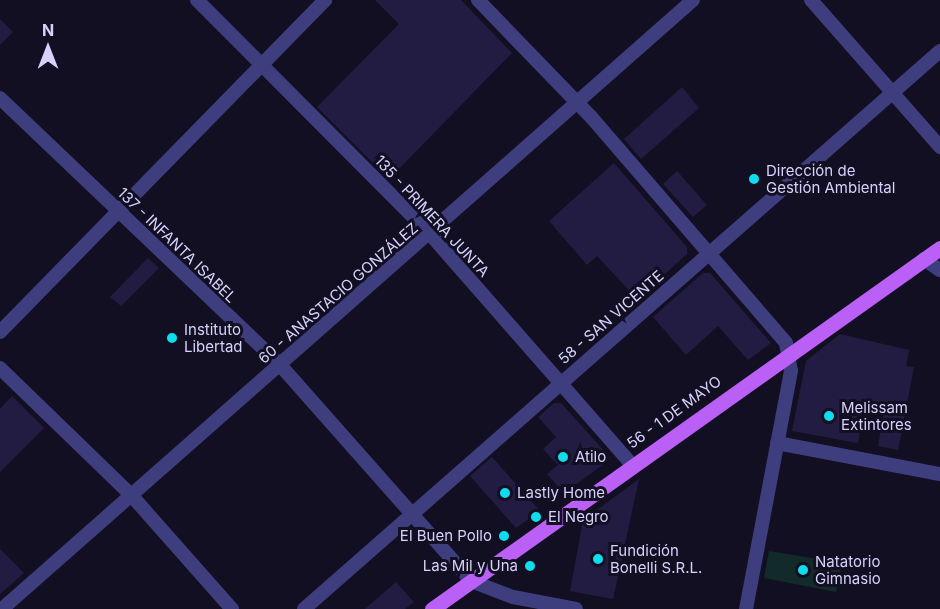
<!DOCTYPE html>
<html>
<head>
<meta charset="utf-8">
<style>
  body { margin:0 }
  #map { position:relative; width:940px; height:609px; overflow:hidden; background:#120f22; font-family:Inter,sans-serif }
  div>[style] { position:absolute }
  .green>* { inset:0; background:#122b2a }
  .building>* { inset:0; background:#231c42 }
  .minor>* { height:14px; margin:-7px; padding:0 7px; transform-origin:7px; border-radius:7px; background:#3e3d7e }
  .major>* { height:15px; margin:-7.5px; padding:0 7.5px; transform-origin:7.5px; border-radius:7.5px; background:#ba60f6 }
  .dots>* { width:16px; height:16px; translate:-50% -50%; box-sizing:border-box; border:3px solid #120f22; border-radius:50% }
  span { translate:-50% -50%; white-space:nowrap; text-align:center; line-height:1.15; -webkit-text-stroke:6px #120f22; paint-order:stroke }
  .poi-label { font-size:15px; color:#d6d2fc }
  .left { translate:0 -50%; text-align:left }
  .right { translate:-100% -50%; text-align:right }
  .street-label { font-size:15px; color:#d6d2fc }
  .north { position:absolute; left:18px; top:18px; width:60px; height:60px; -webkit-text-stroke:4px #120f22; paint-order:stroke; rotate:0deg; font-size:16px; font-weight:700; line-height:24px; text-align:center; color:#d6d2fc }
  .north::after { content:''; display:block; margin:auto; width:21px; height:27px; background:#d6d2fc; clip-path:polygon(50% 0,100% 100%,50% 72%,0 100%) }
</style>
</head>
<body>
<div id="map">
  <div class="green">
    <div style="clip-path:polygon(769px 551px,842px 563px,836px 592px,764px 578px)"></div>
  </div>
  <div class="building">
    <div style="clip-path:polygon(375px 0,461px 0,512px 53px,389px 179px,317px 107px,399px 24px)"></div>
    <div style="clip-path:polygon(0 19px,13px 32px,0 45px)"></div>
    <div style="clip-path:polygon(682px 87px,699px 108px,641px 159px,624px 139px)"></div>
    <div style="clip-path:polygon(614px 163px,687px 247px,687px 254px,637px 299px,597px 256px,587px 265px,549px 221px)"></div>
    <div style="clip-path:polygon(677px 171px,707px 205px,693px 217px,663px 184px)"></div>
    <div style="clip-path:polygon(148px 258px,159px 268px,121px 306px,110px 297px)"></div>
    <div style="clip-path:polygon(703px 273px,710px 273px,771px 343px,748px 360px,718px 326px,686px 355px,653px 317px)"></div>
    <div style="clip-path:polygon(840px 334px,909px 350px,906px 366px,914px 367px,898px 450px,878px 446px,885px 406px,865px 402px,858px 443px,792px 431px,806px 361px)"></div>
    <div style="clip-path:polygon(12px 396px,44px 428px,0 472px,0 409px)"></div>
    <div style="clip-path:polygon(554px 403px,561px 403px,605px 452px,604px 464px,564px 493px,547px 474px,558px 465px,543px 449px,556px 437px,538px 417px)"></div>
    <div style="clip-path:polygon(492px 457px,540px 511px,516px 528px,470px 476px)"></div>
    <div style="clip-path:polygon(639px 479px,613px 599px,570px 591px,583px 520px)"></div>
    <div style="clip-path:polygon(0 549px,24px 573px,0 594px)"></div>
    <div style="clip-path:polygon(396px 582px,414px 602px,405px 609px,365px 609px)"></div>
  </div>
  <div class="minor">
    <div style="left:197px;top:0;width:330px;rotate:45.1deg"></div>
    <div style="left:430px;top:234px;width:307px;rotate:48.8deg"></div>
    <div style="left:478px;top:0;width:164px;rotate:46deg"></div>
    <div style="left:592px;top:118px;width:297px;rotate:49.2deg"></div>
    <div style="left:786px;top:343px;width:28px;rotate:80deg"></div>
    <div style="left:791px;top:371px;width:242px;rotate:100.7deg"></div>
    <div style="left:811px;top:0;width:196px;rotate:48.7deg"></div>
    <div style="left:0;top:98px;width:388px;rotate:43.6deg"></div>
    <div style="left:281px;top:366px;width:287px;rotate:48.5deg"></div>
    <div style="left:471px;top:581px;width:45px;rotate:20.9deg"></div>
    <div style="left:513px;top:597px;width:64px;rotate:10.8deg"></div>
    <div style="left:924px;top:259px;width:19px;rotate:35deg"></div>
    <div style="left:0;top:332px;width:465px;rotate:-45.6deg"></div>
    <div style="left:0;top:368px;width:184px;rotate:44.1deg"></div>
    <div style="left:132px;top:496px;width:151px;rotate:48.5deg"></div>
    <div style="left:777px;top:443px;width:166px;rotate:10.8deg"></div>
    <div style="left:2px;top:609px;width:921px;rotate:-41.39deg"></div>
    <div style="left:304px;top:609px;width:846px;rotate:-41.26deg"></div>
  </div>
  <div class="major">
    <div style="left:432px;top:609px;width:623px;rotate:-35.4deg"></div>
  </div>
  <div class="dots">
    <div style="left:754px;top:179px;background:#0edded"></div>
    <div style="left:172px;top:338px;background:#0edded"></div>
    <div style="left:829px;top:416px;background:#0edded"></div>
    <div style="left:563px;top:457px;background:#0edded"></div>
    <div style="left:505px;top:493px;background:#0edded"></div>
    <div style="left:536px;top:517px;background:#0edded"></div>
    <div style="left:504px;top:536px;background:#0edded"></div>
    <div style="left:598px;top:559px;background:#0edded"></div>
    <div style="left:530px;top:566px;background:#0edded"></div>
    <div style="left:803px;top:570px;background:#0edded"></div>
  </div>
  <div class="poi-label">
    <span class="left" style="left:766px;top:179px">Dirección de<br>Gestión Ambiental</span>
    <span class="left" style="left:184px;top:338px">Instituto<br>Libertad</span>
    <span class="left" style="left:841px;top:416px">Melissam<br>Extintores</span>
    <span class="left" style="left:575px;top:457px">Atilo</span>
    <span class="left" style="left:517px;top:493px">Lastly Home</span>
    <span class="left" style="left:548px;top:517px">El Negro</span>
    <span class="right" style="left:492px;top:536px">El Buen Pollo</span>
    <span class="left" style="left:610px;top:559px">Fundición<br>Bonelli S.R.L.</span>
    <span class="left" style="left:815px;top:570px">Natatorio<br>Gimnasio</span>
    <span class="right" style="left:518px;top:566px">Las Mil y Una</span>
  </div>
  <div class="street-label">
    <span style="left:432px;top:216px;rotate:47deg">135 - PRIMERA JUNTA</span>
    <span style="left:177px;top:245px;rotate:44deg">137 - INFANTA ISABEL</span>
    <span style="left:338px;top:293px;rotate:-41deg">60 - ANASTACIO GONZÁLEZ</span>
    <span style="left:611px;top:317px;rotate:-41deg">58 - SAN VICENTE</span>
    <span style="left:674px;top:412px;rotate:-36deg">56 - 1 DE MAYO</span>
  </div>
  <div class="north">N</div>
</div>
</body>
</html>
